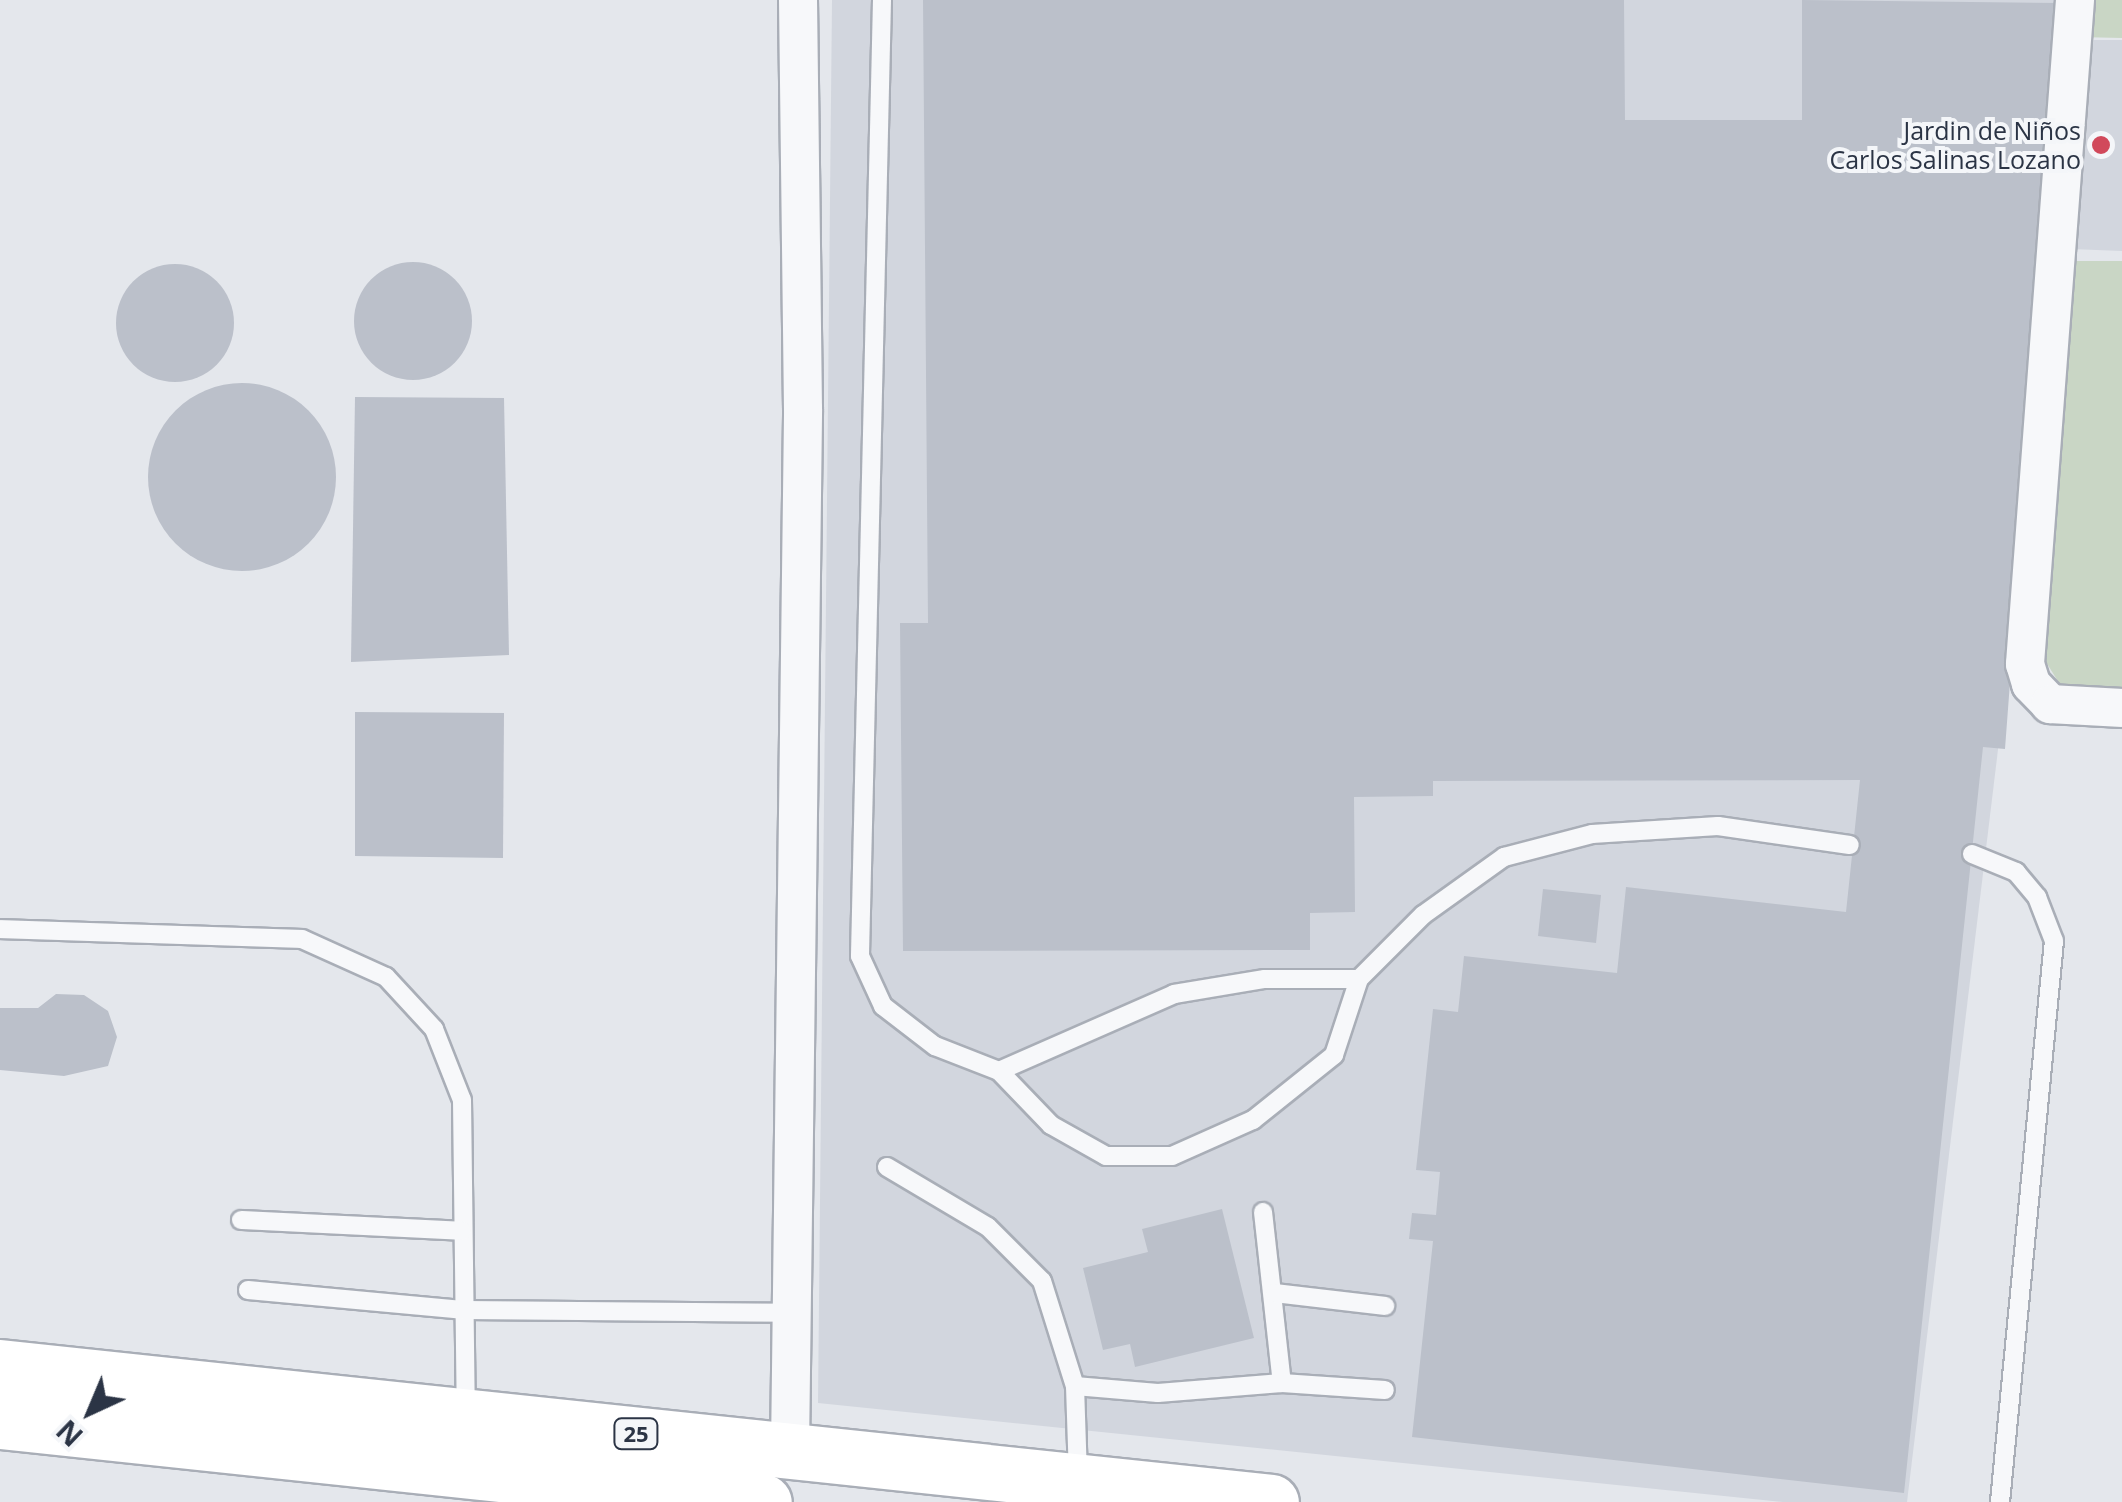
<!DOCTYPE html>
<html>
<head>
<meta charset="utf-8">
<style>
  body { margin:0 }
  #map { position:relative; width:2122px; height:1502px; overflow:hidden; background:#e4e7ec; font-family:"Open Sans",sans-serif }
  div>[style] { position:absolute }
  .built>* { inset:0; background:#d2d6de }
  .green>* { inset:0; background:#c9d6c5 }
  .building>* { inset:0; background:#bbc0ca }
  .round { border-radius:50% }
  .roads { filter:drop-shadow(2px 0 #a9aeb7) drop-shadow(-2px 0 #a9aeb7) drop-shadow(0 2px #a9aeb7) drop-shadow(0 -2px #a9aeb7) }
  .service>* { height:18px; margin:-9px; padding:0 9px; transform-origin:9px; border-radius:9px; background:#f7f8fa }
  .minor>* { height:38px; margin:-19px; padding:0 19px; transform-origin:19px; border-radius:19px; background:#f7f8fa }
  .primary>* { height:55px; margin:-27.5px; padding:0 27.5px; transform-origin:27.5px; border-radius:27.5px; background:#fff }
  .dots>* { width:28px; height:28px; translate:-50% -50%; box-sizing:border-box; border:5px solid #f4f6f9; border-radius:50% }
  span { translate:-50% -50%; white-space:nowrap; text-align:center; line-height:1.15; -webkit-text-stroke:8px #f4f6f9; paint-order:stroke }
  .shield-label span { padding:2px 8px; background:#f4f6f9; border:2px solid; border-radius:8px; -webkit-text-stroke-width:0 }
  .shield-label { font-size:22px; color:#2b3445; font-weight:700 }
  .poi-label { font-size:25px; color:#2b3445 }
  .right { translate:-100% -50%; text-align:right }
  .north { position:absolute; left:40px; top:1362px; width:100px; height:100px; -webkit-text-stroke:8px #f4f6f9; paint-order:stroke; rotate:224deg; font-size:28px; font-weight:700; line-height:40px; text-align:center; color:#2b3445 }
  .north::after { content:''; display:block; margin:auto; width:35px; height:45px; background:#2b3445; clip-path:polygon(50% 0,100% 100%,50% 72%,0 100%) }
</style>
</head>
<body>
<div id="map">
  <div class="built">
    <div style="clip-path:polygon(832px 0,2069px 0,2004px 700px,1907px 1502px,1783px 1502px,818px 1403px)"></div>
    <div style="clip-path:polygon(2091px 40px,2122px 40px,2122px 251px,2071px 249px)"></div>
  </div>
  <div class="green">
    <div style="clip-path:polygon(2081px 0,2122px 0,2122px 38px,2078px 37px)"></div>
    <div style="clip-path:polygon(2067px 261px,2122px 261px,2122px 691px,2064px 691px,2041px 654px)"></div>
  </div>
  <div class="building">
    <div style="clip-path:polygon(923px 0,1624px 0,1625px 120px,1802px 120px,1802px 0,2061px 3px,2005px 749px,1983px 747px,1904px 1493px,1412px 1437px,1433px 1241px,1409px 1239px,1412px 1213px,1436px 1215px,1440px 1172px,1416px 1170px,1433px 1009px,1458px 1012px,1464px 956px,1617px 973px,1626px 887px,1846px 912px,1860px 780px,1433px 781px,1433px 796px,1354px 797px,1355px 912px,1310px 913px,1310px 950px,903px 951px,900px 623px,928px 623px)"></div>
    <div class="round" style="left:354px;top:262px;width:118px;height:118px"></div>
    <div class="round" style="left:116px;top:264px;width:118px;height:118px"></div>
    <div class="round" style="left:148px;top:383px;width:188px;height:188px"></div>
    <div style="clip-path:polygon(355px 397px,504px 398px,509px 655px,351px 662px)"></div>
    <div style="clip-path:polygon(355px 712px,504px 713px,503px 858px,355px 856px)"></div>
    <div style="clip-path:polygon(1543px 889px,1601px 895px,1596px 943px,1538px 936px)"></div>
    <div style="clip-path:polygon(56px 994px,84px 995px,108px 1011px,117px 1037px,108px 1066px,64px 1076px,0 1070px,0 1008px,38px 1008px)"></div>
    <div style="clip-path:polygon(1222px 1209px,1254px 1338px,1135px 1367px,1130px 1344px,1103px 1350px,1083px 1268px,1148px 1252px,1142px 1229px)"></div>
  </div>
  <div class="roads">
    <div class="service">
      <div style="left:882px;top:0;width:956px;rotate:91.32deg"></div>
      <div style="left:860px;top:956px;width:55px;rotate:65.3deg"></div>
      <div style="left:883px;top:1006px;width:66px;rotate:37.6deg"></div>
      <div style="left:935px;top:1046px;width:69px;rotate:21.3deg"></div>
      <div style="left:999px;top:1071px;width:75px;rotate:46.1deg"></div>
      <div style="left:1051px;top:1125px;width:63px;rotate:29.4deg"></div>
      <div style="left:1106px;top:1156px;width:66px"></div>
      <div style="left:1172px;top:1156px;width:89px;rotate:-24deg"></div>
      <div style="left:1253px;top:1120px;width:104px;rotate:-38.7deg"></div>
      <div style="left:1334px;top:1055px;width:80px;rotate:-71.8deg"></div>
      <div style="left:1359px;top:979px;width:91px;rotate:-45deg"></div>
      <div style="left:1423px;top:915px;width:100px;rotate:-35.6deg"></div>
      <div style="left:1504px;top:857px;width:91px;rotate:-14.6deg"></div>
      <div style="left:1592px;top:834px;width:126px;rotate:-3.6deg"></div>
      <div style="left:1718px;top:826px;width:133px;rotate:8.2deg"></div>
      <div style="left:1972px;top:854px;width:48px;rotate:22.2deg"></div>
      <div style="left:2016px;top:872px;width:33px;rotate:50deg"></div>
      <div style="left:2037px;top:897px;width:47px;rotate:68.9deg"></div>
      <div style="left:2054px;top:941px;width:564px;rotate:95.5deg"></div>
      <div style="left:0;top:929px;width:302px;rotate:1.9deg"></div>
      <div style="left:302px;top:939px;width:92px;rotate:24.3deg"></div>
      <div style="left:386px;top:977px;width:71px;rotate:47.3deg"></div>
      <div style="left:434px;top:1029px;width:76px;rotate:68.5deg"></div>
      <div style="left:462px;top:1100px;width:312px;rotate:89.3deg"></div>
      <div style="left:999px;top:1071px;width:191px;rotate:-23.7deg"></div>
      <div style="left:1174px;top:994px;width:92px;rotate:-9.4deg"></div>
      <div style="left:1265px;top:979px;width:94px"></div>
      <div style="left:887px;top:1167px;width:117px;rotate:30.7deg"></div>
      <div style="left:988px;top:1227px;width:76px;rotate:45deg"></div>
      <div style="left:1042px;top:1281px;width:110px;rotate:72.6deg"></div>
      <div style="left:1075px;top:1386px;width:91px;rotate:88.1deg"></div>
      <div style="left:1263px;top:1212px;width:172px;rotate:83.7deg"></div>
      <div style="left:241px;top:1220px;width:221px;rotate:2.8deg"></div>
      <div style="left:248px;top:1290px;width:218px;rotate:5.3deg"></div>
      <div style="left:465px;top:1310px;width:328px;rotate:0.5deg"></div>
      <div style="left:1275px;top:1293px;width:111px;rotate:6.7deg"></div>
      <div style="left:1075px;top:1386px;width:83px;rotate:4.8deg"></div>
      <div style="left:1158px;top:1393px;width:124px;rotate:-4.6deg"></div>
      <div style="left:1282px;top:1383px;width:103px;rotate:3.9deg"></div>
    </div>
    <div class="minor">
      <div style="left:2075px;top:0;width:666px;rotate:94.31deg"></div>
      <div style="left:2025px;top:664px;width:21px;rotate:73deg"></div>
      <div style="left:2031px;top:684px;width:28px;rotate:46deg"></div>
      <div style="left:2050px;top:704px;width:72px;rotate:3.2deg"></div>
      <div style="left:790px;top:1450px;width:1041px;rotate:-89.28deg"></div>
      <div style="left:803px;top:409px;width:409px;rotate:-90.7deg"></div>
    </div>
    <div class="primary">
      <div style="left:0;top:1367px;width:1278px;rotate:6.06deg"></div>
      <div style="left:0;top:1421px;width:768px;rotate:6.05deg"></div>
    </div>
  </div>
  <div class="dots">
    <div style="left:2101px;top:145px;background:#d1495b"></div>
  </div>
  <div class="shield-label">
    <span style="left:636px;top:1434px">25</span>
  </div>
  <div class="poi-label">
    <span class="right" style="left:2081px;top:145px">Jardin de Niños<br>Carlos Salinas Lozano</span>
  </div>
  <div class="north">N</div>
</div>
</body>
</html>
